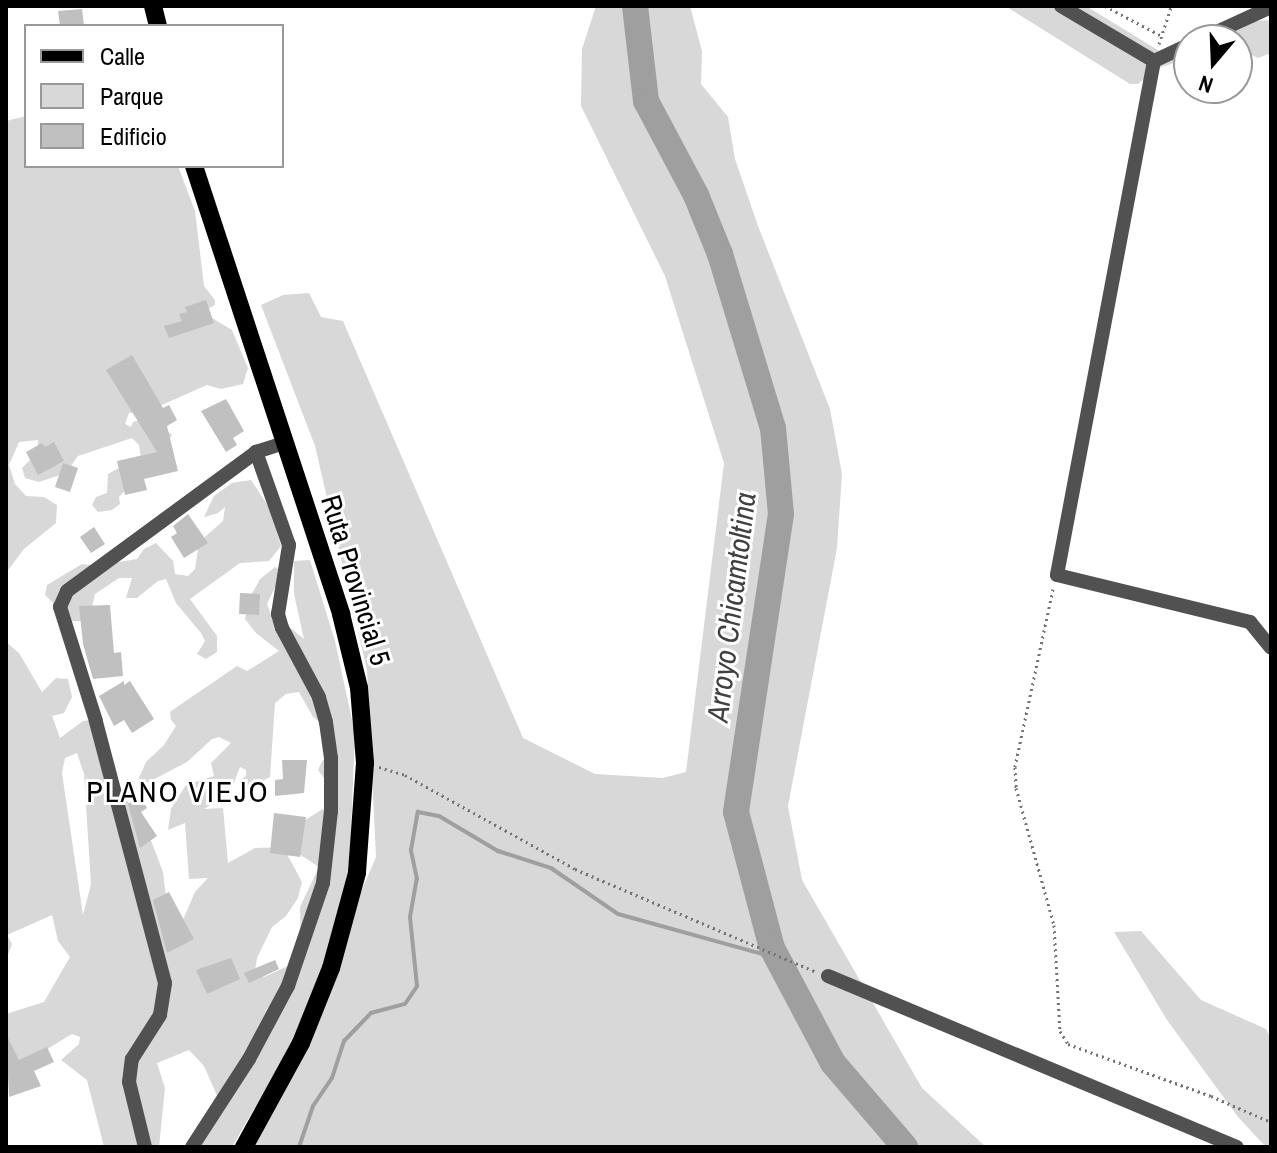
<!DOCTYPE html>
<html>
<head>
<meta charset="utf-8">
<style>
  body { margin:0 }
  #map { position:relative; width:1277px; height:1153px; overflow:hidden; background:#fff; font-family:"Archivo Narrow",sans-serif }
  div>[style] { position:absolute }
  .green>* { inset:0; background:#d8d8d8 }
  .stream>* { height:4px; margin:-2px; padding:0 2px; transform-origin:2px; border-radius:2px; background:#9f9f9f }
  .river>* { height:26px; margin:-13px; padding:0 13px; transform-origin:13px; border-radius:13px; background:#9f9f9f }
  .building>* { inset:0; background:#c0c0c0 }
  .path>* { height:3px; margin-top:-1.5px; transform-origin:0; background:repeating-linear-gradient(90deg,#737373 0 2px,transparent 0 6px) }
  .minor>* { height:14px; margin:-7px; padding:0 7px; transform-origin:7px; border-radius:7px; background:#515151 }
  .major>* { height:18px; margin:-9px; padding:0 9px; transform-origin:9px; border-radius:9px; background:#000 }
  span { translate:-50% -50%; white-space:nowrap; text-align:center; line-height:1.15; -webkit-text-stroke:6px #fff; paint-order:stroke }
  .street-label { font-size:28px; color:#000 }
  .water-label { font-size:30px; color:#404040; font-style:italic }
  .neighbourhood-label { font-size:30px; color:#000; letter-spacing:2px }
  .frame { position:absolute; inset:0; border:8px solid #000; pointer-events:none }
  .legend { position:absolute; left:24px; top:24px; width:260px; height:144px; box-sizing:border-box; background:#fff; border:2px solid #999; margin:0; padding:10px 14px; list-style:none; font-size:24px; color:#000 }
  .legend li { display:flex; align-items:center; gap:16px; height:40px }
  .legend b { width:40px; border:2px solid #999 }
  .north { position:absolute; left:1173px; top:24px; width:80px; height:80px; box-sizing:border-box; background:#fff; border:2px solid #999; border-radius:50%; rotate:199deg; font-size:22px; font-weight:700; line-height:32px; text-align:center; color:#000 }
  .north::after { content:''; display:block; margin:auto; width:28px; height:36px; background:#000; clip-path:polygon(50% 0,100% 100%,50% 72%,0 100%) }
</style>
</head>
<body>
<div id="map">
  <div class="green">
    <div style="clip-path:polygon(evenodd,596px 6px,690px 6px,702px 51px,701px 84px,728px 117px,735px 159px,758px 226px,830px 409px,842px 474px,837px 548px,788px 806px,802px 880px,922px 1088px,986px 1147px,251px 1147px,305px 1020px,232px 1147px,198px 1147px,222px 1107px,204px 1066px,189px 1050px,157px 1063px,165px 1088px,159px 1147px,104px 1147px,87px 1080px,61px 1060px,79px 1044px,80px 1037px,72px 1034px,11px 1071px,6px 1068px,6px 1014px,44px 1002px,70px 957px,58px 941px,52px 915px,7px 935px,12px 944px,6px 960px,6px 642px,19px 653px,42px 692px,56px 678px,68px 679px,72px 697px,64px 713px,52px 716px,60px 738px,83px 721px,98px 719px,120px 790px,147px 830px,163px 872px,167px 906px,179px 929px,195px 892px,208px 878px,189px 879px,185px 823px,168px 830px,171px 809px,186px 785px,214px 776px,211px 763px,231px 743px,219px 737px,212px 739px,187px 762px,145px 784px,139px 778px,146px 762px,164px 745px,176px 726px,171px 720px,170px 712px,174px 709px,237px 666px,247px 671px,279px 651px,256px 633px,245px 619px,249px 599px,260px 579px,275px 567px,283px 571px,267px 604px,274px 624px,288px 626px,304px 639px,294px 594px,294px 561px,310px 560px,335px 641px,355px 734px,349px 879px,316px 997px,376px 857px,367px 670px,315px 446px,261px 305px,283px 295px,309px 293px,321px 317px,343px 321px,523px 738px,595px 774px,663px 778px,686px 772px,724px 463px,665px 276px,581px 106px,582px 49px,596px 6px,299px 692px,313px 717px,333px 732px,335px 753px,322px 761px,318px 770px,334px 792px,334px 802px,302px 822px,293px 850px,319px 867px,300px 907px,301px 960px,264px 977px,255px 971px,257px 958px,272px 927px,286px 916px,298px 898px,302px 882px,283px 847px,255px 848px,228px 863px,223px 808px,204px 809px,230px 793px,240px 767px,246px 770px,246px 776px,241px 780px,247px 789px,270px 777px,275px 703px,286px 694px,299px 692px,596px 6px,77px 753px,84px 774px,91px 884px,83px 915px,62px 773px,65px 758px,77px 753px)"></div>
    <div style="clip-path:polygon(1086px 6px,1161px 52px,1189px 49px,1189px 58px,1159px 68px,1138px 84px,1130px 84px,1007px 7px)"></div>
    <div style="clip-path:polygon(1271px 20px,1271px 53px,1258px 58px,1246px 52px,1244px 40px,1209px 40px,1253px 21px)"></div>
    <div style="clip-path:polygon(26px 116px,26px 166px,178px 166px,195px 211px,204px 286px,215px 300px,215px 305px,202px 312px,232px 330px,248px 368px,243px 384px,221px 389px,207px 385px,148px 411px,129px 413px,125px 424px,131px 427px,133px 422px,151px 417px,172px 435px,163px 450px,141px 458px,139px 445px,132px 438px,78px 456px,66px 473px,39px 482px,25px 478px,22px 468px,37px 453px,38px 440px,19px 442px,9px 465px,15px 484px,26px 496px,44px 497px,57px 505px,56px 523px,24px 549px,6px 573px,6px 121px)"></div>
    <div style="clip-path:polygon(126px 464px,129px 486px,119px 497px,120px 504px,112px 510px,98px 512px,92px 505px,96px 497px,107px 493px,108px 474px)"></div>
    <div style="clip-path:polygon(251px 480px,270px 509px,281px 546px,269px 561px,240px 563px,190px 599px,217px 636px,217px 652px,206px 659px,197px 654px,205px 641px,201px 633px,176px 603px,166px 579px,158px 581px,137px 598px,126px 598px,132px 578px,119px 578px,95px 594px,89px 621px,71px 621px,45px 595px,47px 585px,82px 564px,95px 566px,137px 559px,144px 549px,156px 543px,173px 561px,175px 574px,188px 576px,195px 569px,199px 542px,223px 521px,225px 507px,218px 513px,204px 517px,214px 496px,232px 483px)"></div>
    <div style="clip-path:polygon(1141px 931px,1201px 1000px,1266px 1029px,1271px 1039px,1271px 1147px,1264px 1145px,1238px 1117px,1167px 1020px,1114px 932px)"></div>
  </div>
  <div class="stream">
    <div style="left:299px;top:1147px;width:43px;rotate:-71.1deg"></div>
    <div style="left:313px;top:1106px;width:34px;rotate:-56deg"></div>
    <div style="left:332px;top:1078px;width:39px;rotate:-72deg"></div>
    <div style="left:344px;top:1041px;width:39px;rotate:-46deg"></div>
    <div style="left:371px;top:1013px;width:35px;rotate:-15deg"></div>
    <div style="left:405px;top:1004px;width:22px;rotate:-56deg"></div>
    <div style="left:417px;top:986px;width:69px;rotate:-95.8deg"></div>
    <div style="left:410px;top:917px;width:39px;rotate:-80deg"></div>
    <div style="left:417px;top:879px;width:30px;rotate:-102deg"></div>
    <div style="left:411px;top:850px;width:39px;rotate:-80deg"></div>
    <div style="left:418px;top:812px;width:21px;rotate:11deg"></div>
    <div style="left:439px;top:816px;width:69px;rotate:30.7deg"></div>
    <div style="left:498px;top:851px;width:56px;rotate:17.8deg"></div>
    <div style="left:551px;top:868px;width:81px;rotate:34.5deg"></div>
    <div style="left:618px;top:914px;width:165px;rotate:15.5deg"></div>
  </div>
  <div class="river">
    <div style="left:635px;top:6px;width:96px;rotate:83.4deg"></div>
    <div style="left:646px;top:101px;width:106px;rotate:62deg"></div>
    <div style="left:696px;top:195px;width:64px;rotate:67.9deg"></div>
    <div style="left:720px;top:254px;width:182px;rotate:73.1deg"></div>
    <div style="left:773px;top:428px;width:86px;rotate:84.7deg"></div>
    <div style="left:781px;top:514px;width:301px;rotate:98.6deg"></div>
    <div style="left:736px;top:812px;width:141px;rotate:75.2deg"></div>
    <div style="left:772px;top:948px;width:130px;rotate:62.1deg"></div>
    <div style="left:833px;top:1063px;width:111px;rotate:49.4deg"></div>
  </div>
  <div class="building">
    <div style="clip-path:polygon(82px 9px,84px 26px,60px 26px,58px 11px)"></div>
    <div style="clip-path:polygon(206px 300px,214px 323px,169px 338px,164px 326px,182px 321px,179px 314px,187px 312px,185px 307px)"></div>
    <div style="clip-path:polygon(132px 355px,163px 408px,169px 405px,177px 420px,167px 426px,178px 471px,144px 479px,147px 490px,125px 495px,117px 461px,157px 452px,106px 370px)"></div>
    <div style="clip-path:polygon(226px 399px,244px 431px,233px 438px,237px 445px,226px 452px,201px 411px)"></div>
    <div style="clip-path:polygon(54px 442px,64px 461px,38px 475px,26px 452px,42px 443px,45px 447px)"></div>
    <div style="clip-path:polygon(63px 463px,78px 468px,70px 492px,55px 487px)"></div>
    <div style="clip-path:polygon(188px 514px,208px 543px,184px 558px,171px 537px,177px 533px,173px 526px)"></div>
    <div style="clip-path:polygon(94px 527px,105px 544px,91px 553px,80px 537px)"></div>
    <div style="clip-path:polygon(240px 593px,260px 594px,259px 615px,239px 614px)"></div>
    <div style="clip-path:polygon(110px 605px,114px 653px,121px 652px,123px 676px,93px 679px,83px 644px,79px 606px)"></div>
    <div style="clip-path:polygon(124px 681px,124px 685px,130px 681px,154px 719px,132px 733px,124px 720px,114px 726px,99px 696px)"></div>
    <div style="clip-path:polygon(282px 760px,307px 760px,304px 793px,275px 796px,275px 780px,283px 779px)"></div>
    <div style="clip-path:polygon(140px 796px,147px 808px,141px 812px,157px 836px,140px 848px,128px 804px)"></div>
    <div style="clip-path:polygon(274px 813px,306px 817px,300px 857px,270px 853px)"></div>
    <div style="clip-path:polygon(169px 892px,194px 939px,167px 953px,153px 900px)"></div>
    <div style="clip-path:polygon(231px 958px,240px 979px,207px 994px,196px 970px)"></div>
    <div style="clip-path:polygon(275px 960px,279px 969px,249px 983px,244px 973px)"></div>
    <div style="clip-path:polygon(6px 1034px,19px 1060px,47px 1047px,54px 1062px,34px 1071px,41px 1086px,9px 1097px)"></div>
  </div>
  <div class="path">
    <div style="left:1105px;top:6px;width:64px;rotate:27.8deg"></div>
    <div style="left:1159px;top:44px;width:40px;rotate:-72deg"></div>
    <div style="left:1053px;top:589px;width:182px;rotate:102.1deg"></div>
    <div style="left:1015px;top:767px;width:21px;rotate:87deg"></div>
    <div style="left:1016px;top:788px;width:142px;rotate:74.5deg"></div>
    <div style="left:1054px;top:925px;width:106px;rotate:86.8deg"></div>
    <div style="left:1060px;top:1031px;width:15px;rotate:58deg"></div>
    <div style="left:1068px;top:1044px;width:152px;rotate:20deg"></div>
    <div style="left:1211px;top:1096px;width:65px;rotate:23.4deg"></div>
    <div style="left:379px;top:767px;width:27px;rotate:17deg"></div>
    <div style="left:405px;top:775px;width:194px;rotate:28.9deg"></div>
    <div style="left:575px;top:869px;width:263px;rotate:23.1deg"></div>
  </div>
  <div class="minor">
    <div style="left:1061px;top:6px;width:108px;rotate:30.6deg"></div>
    <div style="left:1199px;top:40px;width:79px;rotate:-24.6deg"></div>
    <div style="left:1154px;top:61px;width:523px;rotate:100.69deg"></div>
    <div style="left:1057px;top:575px;width:199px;rotate:13.7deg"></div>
    <div style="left:1250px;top:622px;width:33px;rotate:51deg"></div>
    <div style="left:1154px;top:61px;width:38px;rotate:-25deg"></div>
    <div style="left:828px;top:976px;width:443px;rotate:22.7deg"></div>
    <div style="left:145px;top:1147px;width:67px;rotate:-103.8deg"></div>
    <div style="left:129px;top:1082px;width:23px;rotate:-83deg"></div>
    <div style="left:132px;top:1059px;width:52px;rotate:-57.5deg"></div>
    <div style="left:160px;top:1015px;width:32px;rotate:-81deg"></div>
    <div style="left:165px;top:983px;width:271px;rotate:-104.8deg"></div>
    <div style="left:96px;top:721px;width:120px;rotate:-107.5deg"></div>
    <div style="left:60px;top:607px;width:17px;rotate:-66deg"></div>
    <div style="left:67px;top:591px;width:235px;rotate:-36.3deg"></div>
    <div style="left:256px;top:452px;width:29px;rotate:-18deg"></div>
    <div style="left:192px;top:1147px;width:105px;rotate:-57.1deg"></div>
    <div style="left:249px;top:1059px;width:83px;rotate:-61.9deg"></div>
    <div style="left:288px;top:986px;width:109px;rotate:-71.2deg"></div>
    <div style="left:323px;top:883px;width:72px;rotate:-83.7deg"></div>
    <div style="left:331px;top:811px;width:53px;rotate:-90deg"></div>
    <div style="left:331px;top:758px;width:36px;rotate:-98deg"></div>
    <div style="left:326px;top:722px;width:26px;rotate:-106deg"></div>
    <div style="left:319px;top:697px;width:78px;rotate:-118.2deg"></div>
    <div style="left:282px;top:628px;width:15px;rotate:-106deg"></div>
    <div style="left:278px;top:614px;width:70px;rotate:-80.9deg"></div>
    <div style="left:289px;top:545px;width:99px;rotate:-109.5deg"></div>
  </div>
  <div class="major">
    <div style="left:153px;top:6px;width:21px;rotate:76deg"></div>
    <div style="left:194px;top:166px;width:472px;rotate:71.8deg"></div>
    <div style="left:341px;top:614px;width:76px;rotate:76.3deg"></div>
    <div style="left:359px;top:688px;width:75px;rotate:85.4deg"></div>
    <div style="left:365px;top:763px;width:110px;rotate:94.2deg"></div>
    <div style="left:357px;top:873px;width:98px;rotate:105.3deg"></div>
    <div style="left:331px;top:968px;width:81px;rotate:111.8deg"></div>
    <div style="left:301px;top:1043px;width:119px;rotate:118.7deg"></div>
  </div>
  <div class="street-label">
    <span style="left:356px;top:580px;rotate:73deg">Ruta Provincial 5</span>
  </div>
  <div class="water-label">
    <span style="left:731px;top:607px;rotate:-83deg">Arroyo Chicamtoltina</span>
  </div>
  <div class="neighbourhood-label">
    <span style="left:178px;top:791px">PLANO VIEJO</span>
  </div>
  <div class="frame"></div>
  <ul class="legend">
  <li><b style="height:10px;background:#000"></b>Calle</li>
  <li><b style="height:22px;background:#d8d8d8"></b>Parque</li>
  <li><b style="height:22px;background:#c0c0c0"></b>Edificio</li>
  </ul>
  <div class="north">N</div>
</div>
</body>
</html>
